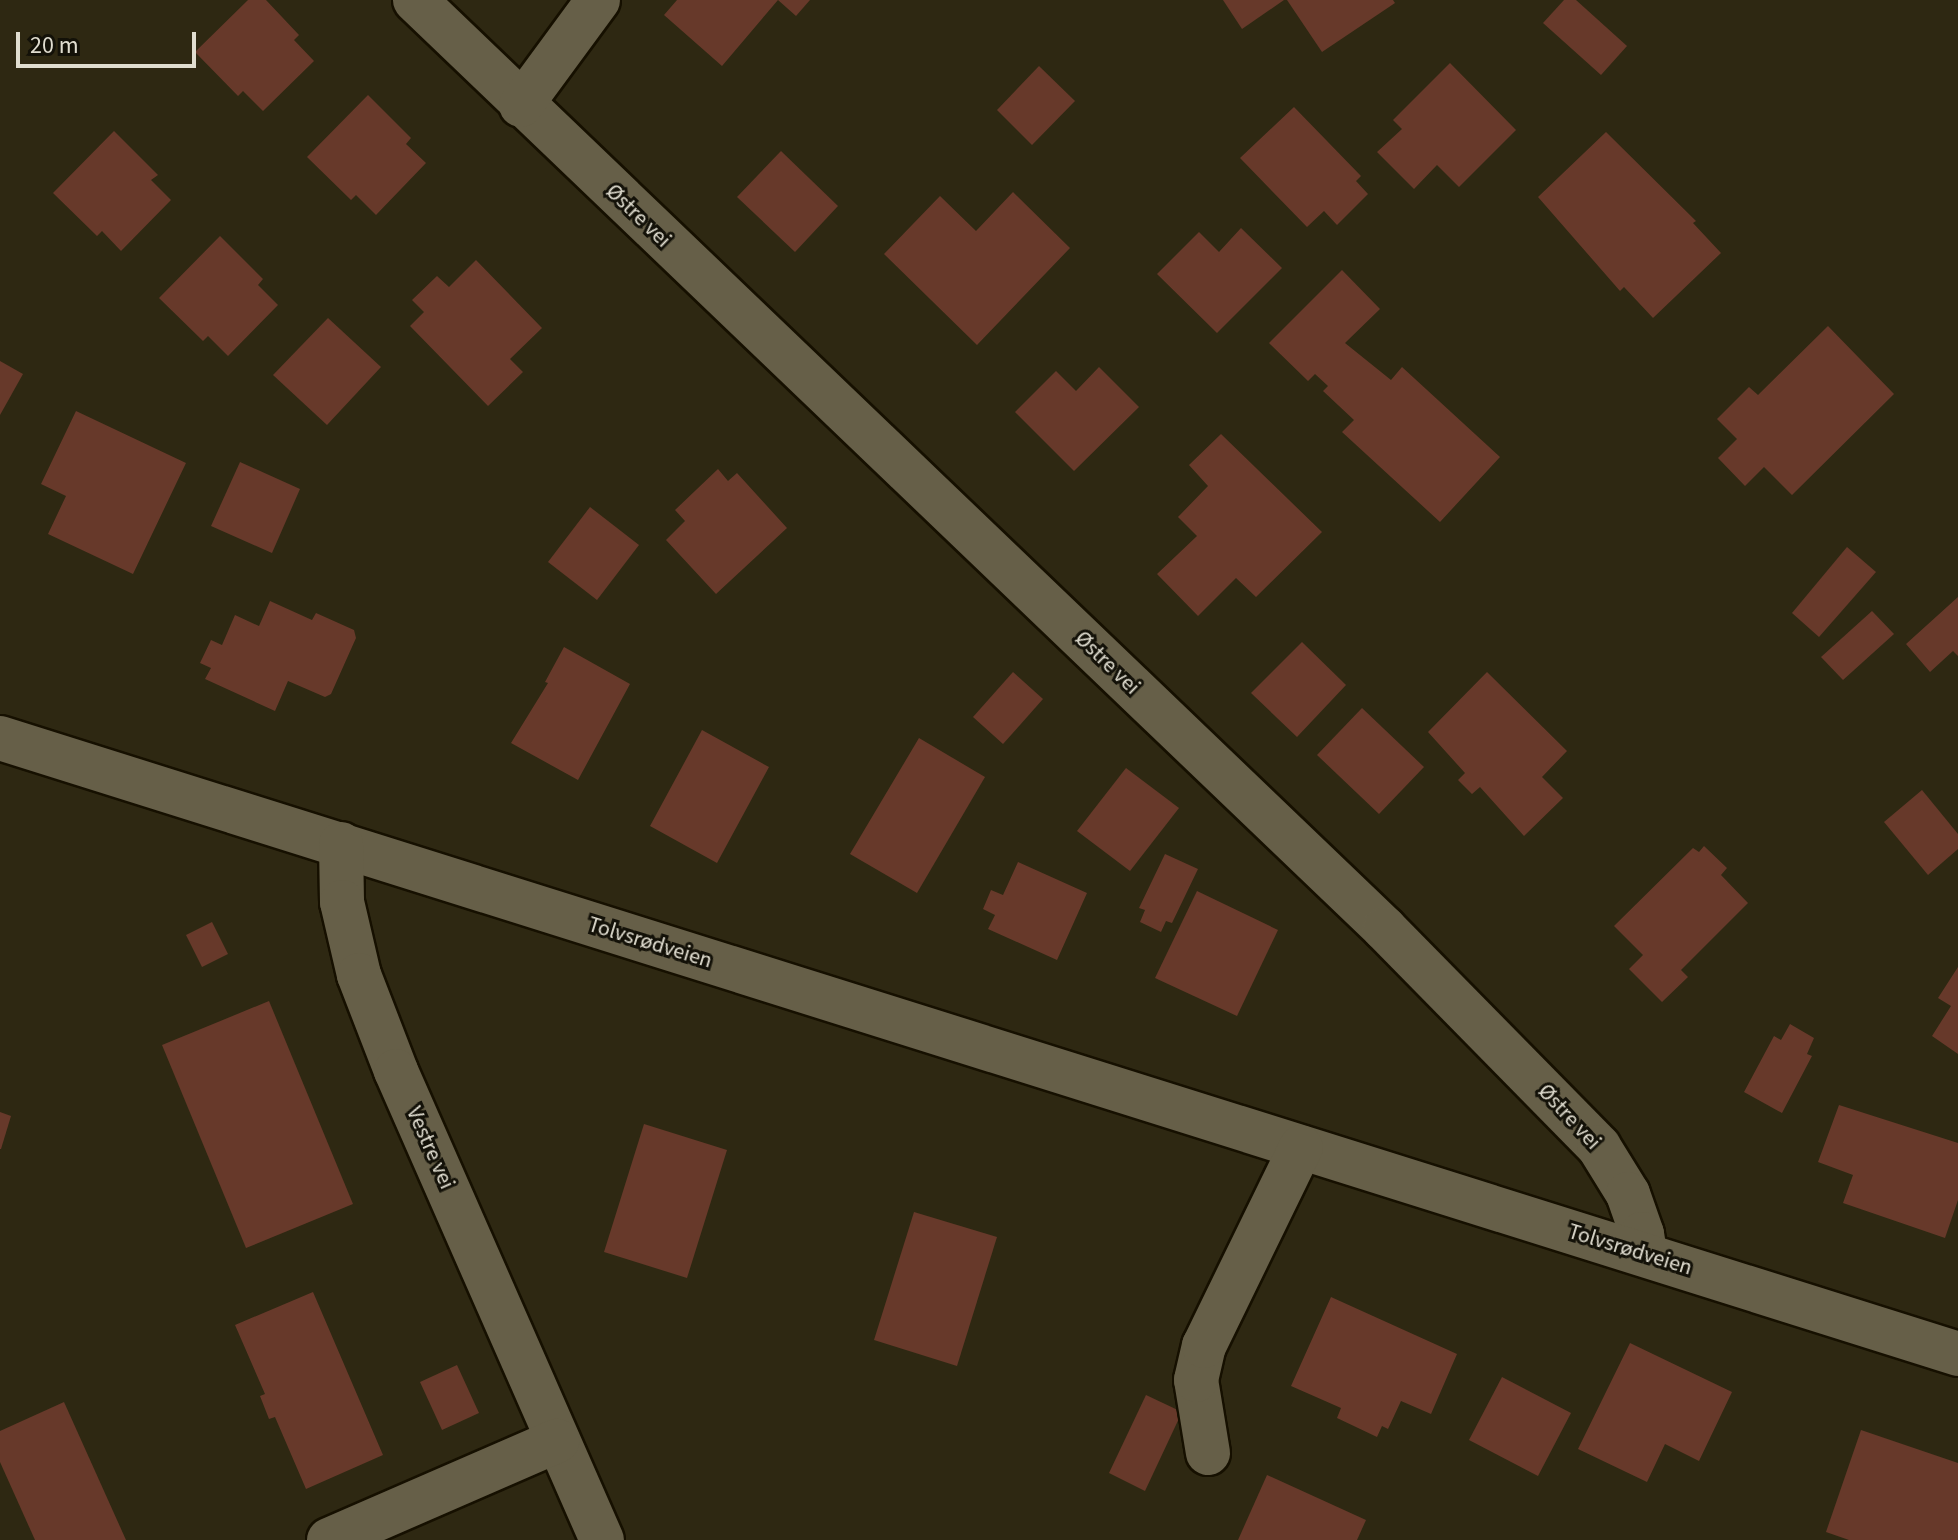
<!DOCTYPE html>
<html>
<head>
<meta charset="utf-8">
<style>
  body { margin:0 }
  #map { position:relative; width:1958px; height:1540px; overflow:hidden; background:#2e2812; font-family:"Source Sans 3",sans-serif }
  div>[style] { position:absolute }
  .building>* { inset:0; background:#67392a }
  .roads { filter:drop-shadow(2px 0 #161000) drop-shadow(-2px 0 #161000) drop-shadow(0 2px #161000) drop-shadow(0 -2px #161000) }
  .minor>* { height:44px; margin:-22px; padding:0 22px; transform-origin:22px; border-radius:22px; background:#665f48 }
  span { translate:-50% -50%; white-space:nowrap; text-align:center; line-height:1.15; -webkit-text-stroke:6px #131108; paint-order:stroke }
  .street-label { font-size:22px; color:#e0ddd0 }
  .scale { position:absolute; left:16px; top:32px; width:180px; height:36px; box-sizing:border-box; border:4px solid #e0ddd0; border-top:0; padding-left:10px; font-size:24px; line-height:28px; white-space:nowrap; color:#e0ddd0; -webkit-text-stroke:6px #131108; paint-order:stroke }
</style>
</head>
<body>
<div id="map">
  <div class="building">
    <div style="clip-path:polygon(248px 0,266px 0,299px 35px,294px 40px,314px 61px,263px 111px,243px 91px,238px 96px,195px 52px)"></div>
    <div style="clip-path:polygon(677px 0,810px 0,796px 16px,778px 0,722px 66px,664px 15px)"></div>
    <div style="clip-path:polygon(1223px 0,1284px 0,1242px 29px)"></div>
    <div style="clip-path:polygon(1287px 0,1393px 0,1395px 3px,1322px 52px)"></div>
    <div style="clip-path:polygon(1564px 0,1576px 0,1627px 46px,1601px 75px,1543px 23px)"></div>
    <div style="clip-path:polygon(1450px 63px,1516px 130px,1459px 187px,1437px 165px,1414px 189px,1377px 152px,1402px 129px,1393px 120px)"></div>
    <div style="clip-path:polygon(1039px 66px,1075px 101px,1032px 145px,997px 110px)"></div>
    <div style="clip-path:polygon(368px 95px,411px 138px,406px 144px,426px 163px,376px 215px,356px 195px,351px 200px,307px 157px)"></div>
    <div style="clip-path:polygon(1294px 107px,1361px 176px,1356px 181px,1368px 194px,1337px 225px,1324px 211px,1307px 227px,1240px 158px)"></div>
    <div style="clip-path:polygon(114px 131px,158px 175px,151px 180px,171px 200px,121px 251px,102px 231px,97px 236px,53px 193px)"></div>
    <div style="clip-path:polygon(1606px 132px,1696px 221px,1693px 223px,1721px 253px,1653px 318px,1624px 287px,1620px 291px,1538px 197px)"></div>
    <div style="clip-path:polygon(781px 151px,838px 206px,795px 252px,737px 197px)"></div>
    <div style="clip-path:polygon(1013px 192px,1070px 248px,977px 345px,884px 254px,940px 196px,976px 231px)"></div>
    <div style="clip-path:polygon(1241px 228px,1282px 268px,1217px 333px,1157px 274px,1199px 232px,1219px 252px)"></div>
    <div style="clip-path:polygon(220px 236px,263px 279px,258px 285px,278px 305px,228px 356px,208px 336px,203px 341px,159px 298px)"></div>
    <div style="clip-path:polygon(476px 260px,542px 328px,510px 359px,523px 372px,488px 406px,410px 326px,424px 312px,412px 300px,437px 276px,449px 287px)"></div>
    <div style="clip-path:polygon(1342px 270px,1380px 309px,1345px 343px,1391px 380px,1402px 367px,1500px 457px,1440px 522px,1342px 432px,1354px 420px,1323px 391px,1328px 386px,1315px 374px,1308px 381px,1269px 343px)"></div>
    <div style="clip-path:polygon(328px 318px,381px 367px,327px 425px,273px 375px)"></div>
    <div style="clip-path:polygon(1828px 326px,1894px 394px,1792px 495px,1764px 467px,1745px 486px,1718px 458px,1737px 439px,1717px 419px,1749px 387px,1758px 395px)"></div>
    <div style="clip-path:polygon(0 361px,23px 374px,0 415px)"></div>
    <div style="clip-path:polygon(1099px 367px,1139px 407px,1074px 471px,1015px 412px,1056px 371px,1076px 391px)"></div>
    <div style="clip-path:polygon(76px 411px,186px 463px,133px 574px,48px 534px,66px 496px,41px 484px)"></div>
    <div style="clip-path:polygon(1221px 434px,1322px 532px,1256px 597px,1236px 578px,1198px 616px,1157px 574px,1197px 536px,1178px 517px,1208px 486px,1189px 465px)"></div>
    <div style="clip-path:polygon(240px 462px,300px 489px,272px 553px,211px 526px)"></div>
    <div style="clip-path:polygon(718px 469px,728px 481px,737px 473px,787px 528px,716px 594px,666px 540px,685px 521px,675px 510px)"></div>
    <div style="clip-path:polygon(590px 507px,639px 545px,597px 600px,548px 562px)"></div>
    <div style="clip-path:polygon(1847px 547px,1876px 572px,1819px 637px,1792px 613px)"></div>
    <div style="clip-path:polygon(1958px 597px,1958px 656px,1953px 651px,1930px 672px,1906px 644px)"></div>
    <div style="clip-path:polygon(270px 601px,312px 620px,316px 613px,354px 630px,356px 638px,331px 694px,325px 697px,288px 681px,275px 711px,205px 679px,211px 668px,200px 663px,211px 640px,222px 645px,235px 615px,259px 626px)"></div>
    <div style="clip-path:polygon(1872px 611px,1894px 634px,1843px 680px,1821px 657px)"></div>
    <div style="clip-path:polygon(1302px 642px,1346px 685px,1297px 737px,1251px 693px)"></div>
    <div style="clip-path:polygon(564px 647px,630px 684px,578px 780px,511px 743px,548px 683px,545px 682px)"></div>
    <div style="clip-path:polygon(1013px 672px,1043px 699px,1003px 744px,973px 717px)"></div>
    <div style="clip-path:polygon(1487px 672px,1567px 751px,1542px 777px,1563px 798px,1524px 836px,1480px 787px,1472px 794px,1458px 780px,1465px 773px,1428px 732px)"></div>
    <div style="clip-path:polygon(1362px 708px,1424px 767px,1379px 814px,1317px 755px)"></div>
    <div style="clip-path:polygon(702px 730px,769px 767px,717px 863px,650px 826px)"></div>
    <div style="clip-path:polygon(919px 738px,985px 777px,917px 893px,850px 854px)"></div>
    <div style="clip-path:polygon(1126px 768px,1179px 808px,1130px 871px,1077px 831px)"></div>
    <div style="clip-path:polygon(1922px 790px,1958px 834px,1958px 849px,1928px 875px,1884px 822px)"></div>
    <div style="clip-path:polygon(1704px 846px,1727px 868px,1721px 875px,1748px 903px,1681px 970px,1688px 977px,1662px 1002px,1629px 969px,1643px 955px,1614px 926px,1693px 848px,1699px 852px)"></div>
    <div style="clip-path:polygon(1165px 854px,1198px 869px,1172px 923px,1166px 921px,1161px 932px,1140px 922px,1145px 910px,1139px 908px)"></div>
    <div style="clip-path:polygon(1018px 862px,1087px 893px,1057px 960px,988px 929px,995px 915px,983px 909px,991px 890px,1003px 895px)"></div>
    <div style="clip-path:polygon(1197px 891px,1278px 930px,1237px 1016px,1155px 978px)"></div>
    <div style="clip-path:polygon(212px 922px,228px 954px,202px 967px,186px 935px)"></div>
    <div style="clip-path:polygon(1958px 967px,1958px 1054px,1932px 1036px,1951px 1006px,1938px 998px)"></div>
    <div style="clip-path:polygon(269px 1001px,353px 1204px,246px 1248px,162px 1045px)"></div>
    <div style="clip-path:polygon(1790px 1024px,1814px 1038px,1807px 1054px,1812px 1056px,1782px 1113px,1744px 1092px,1774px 1036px,1781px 1040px)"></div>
    <div style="clip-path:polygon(1839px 1105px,1958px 1143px,1958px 1200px,1945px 1238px,1843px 1203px,1853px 1175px,1818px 1162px)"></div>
    <div style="clip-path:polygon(0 1112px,11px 1116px,1px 1149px,0 1149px)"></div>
    <div style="clip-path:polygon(644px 1124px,727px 1150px,687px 1278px,604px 1252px)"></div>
    <div style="clip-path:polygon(914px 1212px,997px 1237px,957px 1366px,874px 1340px)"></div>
    <div style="clip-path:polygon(313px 1292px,383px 1455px,306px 1489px,275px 1417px,269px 1419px,260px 1396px,265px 1394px,235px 1325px)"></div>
    <div style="clip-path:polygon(1331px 1297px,1457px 1354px,1431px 1414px,1401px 1401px,1388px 1429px,1382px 1426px,1377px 1437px,1337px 1418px,1341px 1408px,1291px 1386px)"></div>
    <div style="clip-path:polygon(1630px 1343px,1732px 1392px,1699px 1461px,1665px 1444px,1647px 1482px,1578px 1449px)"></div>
    <div style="clip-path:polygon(457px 1365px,479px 1413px,442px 1430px,420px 1382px)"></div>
    <div style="clip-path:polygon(1502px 1377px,1571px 1413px,1538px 1476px,1469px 1440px)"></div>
    <div style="clip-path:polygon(1146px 1395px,1182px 1412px,1145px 1491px,1109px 1473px)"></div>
    <div style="clip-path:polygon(64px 1402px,126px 1540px,35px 1540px,0 1462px,0 1431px)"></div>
    <div style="clip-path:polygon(1861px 1430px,1958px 1463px,1958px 1540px,1849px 1540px,1826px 1532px)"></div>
    <div style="clip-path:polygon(1267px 1475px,1366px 1520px,1357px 1540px,1238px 1540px)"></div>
  </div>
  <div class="roads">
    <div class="minor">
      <div style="left:415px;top:0;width:1343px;rotate:43.76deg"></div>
      <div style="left:1385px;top:929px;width:305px;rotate:45.5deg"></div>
      <div style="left:1599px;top:1147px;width:55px;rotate:58.3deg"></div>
      <div style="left:1628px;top:1194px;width:42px;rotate:70.7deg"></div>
      <div style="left:1642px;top:1234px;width:20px;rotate:81deg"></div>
      <div style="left:521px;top:105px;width:130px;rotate:-53.7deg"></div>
      <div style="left:0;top:738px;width:2053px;rotate:17.46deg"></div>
      <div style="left:341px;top:844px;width:58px;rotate:89deg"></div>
      <div style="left:342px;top:902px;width:75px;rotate:76.9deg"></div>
      <div style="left:359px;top:975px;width:103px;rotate:68.9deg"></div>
      <div style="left:396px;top:1071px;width:512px;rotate:66.29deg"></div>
      <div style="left:1208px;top:1453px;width:74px;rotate:-99.3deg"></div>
      <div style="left:1196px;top:1380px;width:35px;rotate:-77deg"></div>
      <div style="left:1204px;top:1346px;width:221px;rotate:-64deg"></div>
      <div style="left:329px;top:1540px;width:249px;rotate:-23.5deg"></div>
    </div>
  </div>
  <div class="street-label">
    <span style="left:638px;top:216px;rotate:44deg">Østre vei</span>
    <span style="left:1107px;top:663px;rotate:44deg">Østre vei</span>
    <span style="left:650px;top:943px;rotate:17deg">Tolvsrødveien</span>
    <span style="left:1569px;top:1117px;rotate:47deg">Østre vei</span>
    <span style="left:430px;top:1148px;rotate:66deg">Vestre vei</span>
    <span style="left:1630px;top:1250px;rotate:17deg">Tolvsrødveien</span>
  </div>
  <div class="scale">20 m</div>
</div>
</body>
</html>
